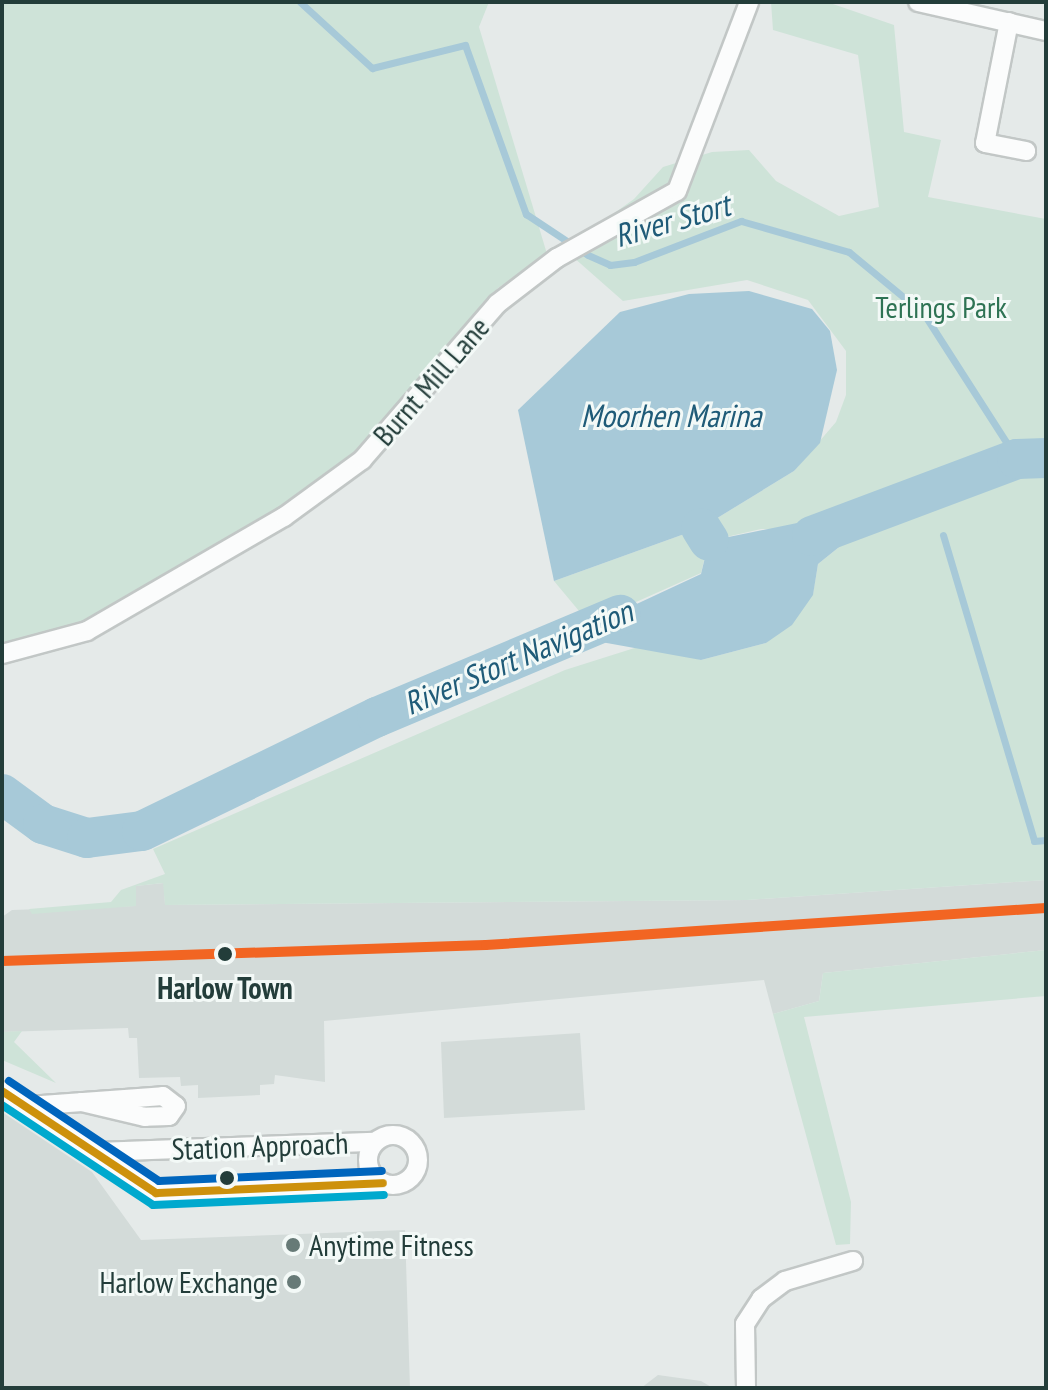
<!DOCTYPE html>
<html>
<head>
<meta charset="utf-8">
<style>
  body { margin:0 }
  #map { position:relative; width:1048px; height:1390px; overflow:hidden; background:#e5eae9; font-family:"PT Sans Narrow",sans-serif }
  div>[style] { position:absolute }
  .built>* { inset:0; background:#d3dbd9 }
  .green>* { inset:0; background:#cee3d8 }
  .water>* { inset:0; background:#a7c9d8 }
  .stream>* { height:7px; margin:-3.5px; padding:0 3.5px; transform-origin:3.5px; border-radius:3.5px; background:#a7c9d8 }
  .river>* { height:40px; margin:-20px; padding:0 20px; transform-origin:20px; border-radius:20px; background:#a7c9d8 }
  .roads { filter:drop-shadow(2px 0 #c2c7c6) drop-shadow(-2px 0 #c2c7c6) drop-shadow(0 2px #c2c7c6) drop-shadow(0 -2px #c2c7c6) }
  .street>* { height:18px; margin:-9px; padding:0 9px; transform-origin:9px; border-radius:9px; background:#fbfcfc }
  .street>.ring { margin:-9px; padding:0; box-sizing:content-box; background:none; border:18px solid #fbfcfc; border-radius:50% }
  .bus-1>* { height:8px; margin:-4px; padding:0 4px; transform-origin:4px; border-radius:4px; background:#cd910c }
  .bus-2>* { height:8px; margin:-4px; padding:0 4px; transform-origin:4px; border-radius:4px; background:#00a9ce }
  .bus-3>* { height:8px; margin:-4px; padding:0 4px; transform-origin:4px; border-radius:4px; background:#0065bd }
  .rail-1>* { height:10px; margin:-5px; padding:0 5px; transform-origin:5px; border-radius:5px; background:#f26522 }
  .dots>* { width:22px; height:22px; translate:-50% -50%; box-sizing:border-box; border:4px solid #f3f9f7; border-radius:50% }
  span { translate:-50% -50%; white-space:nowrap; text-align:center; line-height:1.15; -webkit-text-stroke:6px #f3f9f7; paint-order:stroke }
  .park-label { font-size:30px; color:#2e7354 }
  .street-label { font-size:30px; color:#233d3a }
  .stop-label { font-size:30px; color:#233d3a; font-weight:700 }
  .poi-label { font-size:30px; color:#233d3a }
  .left { translate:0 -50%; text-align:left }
  .right { translate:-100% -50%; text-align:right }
  .water-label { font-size:32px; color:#1f5b78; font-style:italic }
  .frame { position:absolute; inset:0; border:4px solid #233d3a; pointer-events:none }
</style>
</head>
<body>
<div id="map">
  <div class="built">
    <div style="clip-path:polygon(1046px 880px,1046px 950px,823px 973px,819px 1001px,773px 1014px,764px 980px,324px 1021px,325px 1082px,275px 1075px,274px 1084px,260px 1085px,260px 1095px,198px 1098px,198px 1085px,181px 1086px,180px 1077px,139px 1078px,137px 1038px,129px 1038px,128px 1028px,2px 1032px,2px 917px,12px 910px,135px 906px,135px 886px,164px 883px,165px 905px,747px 900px)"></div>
    <div style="clip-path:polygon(580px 1033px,585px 1110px,444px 1118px,441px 1042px)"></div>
    <div style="clip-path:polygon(2px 1112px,92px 1172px,141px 1240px,405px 1230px,410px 1388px,2px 1388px)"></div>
    <div style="clip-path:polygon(658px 1375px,701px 1381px,713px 1388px,641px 1388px)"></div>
  </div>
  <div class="green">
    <div style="clip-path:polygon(2px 2px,489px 2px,479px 27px,547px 254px,498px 288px,398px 420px,316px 487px,120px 607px,49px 635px,2px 642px)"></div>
    <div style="clip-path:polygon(771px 2px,827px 2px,894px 25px,904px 132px,941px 140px,928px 197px,1046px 219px,1046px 880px,747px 900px,165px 905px,163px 883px,136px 886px,136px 906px,32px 914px,29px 909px,111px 902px,121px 890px,165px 874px,153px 849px,565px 670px,644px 645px,701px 660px,766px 643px,813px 594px,818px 564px,859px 531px,761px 529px,709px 541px,701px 573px,589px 623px,554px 581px,701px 528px,794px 471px,836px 422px,846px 395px,846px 351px,808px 300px,747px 280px,623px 301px,564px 249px,634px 199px,663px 167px,712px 152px,749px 150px,776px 181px,839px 216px,879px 207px,858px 55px,773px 30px)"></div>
    <div style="clip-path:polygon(1046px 950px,1046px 996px,804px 1017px,851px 1202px,850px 1244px,836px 1245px,773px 1014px,819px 1001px,823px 973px)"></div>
    <div style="clip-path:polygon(22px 1031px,14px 1042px,56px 1083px,2px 1060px,2px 1032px)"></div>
  </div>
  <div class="water">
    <div style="clip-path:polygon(749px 291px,812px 309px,830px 331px,837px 370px,820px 443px,794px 471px,701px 528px,554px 581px,518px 410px,620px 312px,689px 294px)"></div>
    <div style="clip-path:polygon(836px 515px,861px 516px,859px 531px,818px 564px,813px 595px,792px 625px,766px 643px,701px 660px,568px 636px,701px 574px,709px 541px)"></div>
  </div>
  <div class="stream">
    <div style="left:300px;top:2px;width:98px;rotate:42.5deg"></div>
    <div style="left:372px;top:68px;width:96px;rotate:-13.9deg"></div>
    <div style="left:465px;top:45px;width:180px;rotate:70.2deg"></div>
    <div style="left:526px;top:214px;width:74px;rotate:33.5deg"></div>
    <div style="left:588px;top:255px;width:24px;rotate:24deg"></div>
    <div style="left:610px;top:265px;width:24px;rotate:-7deg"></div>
    <div style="left:634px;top:262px;width:115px;rotate:-21deg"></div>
    <div style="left:741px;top:221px;width:112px;rotate:16deg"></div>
    <div style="left:849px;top:252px;width:97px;rotate:39.6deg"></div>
    <div style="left:924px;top:314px;width:172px;rotate:57.3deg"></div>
    <div style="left:943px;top:535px;width:319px;rotate:73.4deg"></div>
    <div style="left:1034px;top:841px;width:12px;rotate:-5deg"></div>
  </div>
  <div class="river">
    <div style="left:701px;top:528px;width:15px;rotate:58deg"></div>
    <div style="left:812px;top:536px;width:219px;rotate:-20.6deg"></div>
    <div style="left:1017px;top:459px;width:29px;rotate:-2deg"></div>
    <div style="left:2px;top:794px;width:51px;rotate:36.2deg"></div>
    <div style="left:43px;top:824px;width:46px;rotate:17.7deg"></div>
    <div style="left:87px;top:838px;width:55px;rotate:-7.3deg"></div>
    <div style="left:142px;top:831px;width:261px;rotate:-25.9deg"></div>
    <div style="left:377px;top:717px;width:264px;rotate:-22.8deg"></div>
  </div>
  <div class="roads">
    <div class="street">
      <div style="left:918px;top:2px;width:131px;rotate:12.8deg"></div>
      <div style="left:1009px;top:22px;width:123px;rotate:101.2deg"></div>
      <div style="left:985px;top:143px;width:42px;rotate:11deg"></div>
      <div style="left:2px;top:654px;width:88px;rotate:-15.1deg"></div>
      <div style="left:87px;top:631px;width:228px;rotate:-30.1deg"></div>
      <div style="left:284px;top:517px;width:97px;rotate:-36.2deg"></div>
      <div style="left:362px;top:460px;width:206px;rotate:-49.1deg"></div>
      <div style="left:497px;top:304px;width:76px;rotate:-37.5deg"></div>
      <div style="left:557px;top:258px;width:137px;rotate:-29.2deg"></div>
      <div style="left:677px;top:191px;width:202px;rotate:-69.1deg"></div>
      <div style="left:2px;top:1091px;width:185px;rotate:33.5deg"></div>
      <div style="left:156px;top:1193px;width:227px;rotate:-2.5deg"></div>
      <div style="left:28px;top:1106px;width:135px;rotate:-4.2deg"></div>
      <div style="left:163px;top:1096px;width:16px;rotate:38deg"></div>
      <div style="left:176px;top:1106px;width:12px;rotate:125deg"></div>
      <div style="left:169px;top:1116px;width:24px;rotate:178deg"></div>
      <div style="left:145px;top:1117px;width:65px;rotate:-166.6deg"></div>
      <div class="ring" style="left:368px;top:1135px;width:32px;height:32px"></div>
      <div style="left:97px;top:1152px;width:278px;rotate:-2.1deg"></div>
      <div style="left:746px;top:1388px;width:64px;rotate:-90.9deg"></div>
      <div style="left:745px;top:1324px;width:30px;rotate:-57deg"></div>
      <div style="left:761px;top:1299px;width:30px;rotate:-37deg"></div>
      <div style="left:785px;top:1281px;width:71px;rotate:-16.4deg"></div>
    </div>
  </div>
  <div class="bus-1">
    <div style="left:2px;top:1091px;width:185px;rotate:33.5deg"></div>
    <div style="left:156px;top:1193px;width:227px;rotate:-2.5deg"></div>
  </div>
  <div class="bus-2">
    <div style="left:2px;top:1105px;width:181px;rotate:33.5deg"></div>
    <div style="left:153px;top:1205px;width:231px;rotate:-2.5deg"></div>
  </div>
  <div class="bus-3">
    <div style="left:9px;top:1081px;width:180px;rotate:33.7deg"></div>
    <div style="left:159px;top:1181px;width:223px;rotate:-2.6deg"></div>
  </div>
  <div class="rail-1">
    <div style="left:2px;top:961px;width:484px;rotate:-1.9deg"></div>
    <div style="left:486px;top:945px;width:561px;rotate:-3.78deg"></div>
  </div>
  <div class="dots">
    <div style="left:225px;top:954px;background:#233d3a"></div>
    <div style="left:227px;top:1178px;background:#233d3a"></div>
    <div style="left:293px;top:1245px;background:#677a77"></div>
    <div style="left:294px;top:1282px;background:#677a77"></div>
  </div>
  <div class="park-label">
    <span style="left:941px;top:307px">Terlings Park</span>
  </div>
  <div class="street-label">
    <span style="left:431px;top:381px;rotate:-49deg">Burnt Mill Lane</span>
    <span style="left:260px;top:1146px;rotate:-2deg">Station Approach</span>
  </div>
  <div class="stop-label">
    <span style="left:225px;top:988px">Harlow Town</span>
  </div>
  <div class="poi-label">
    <span class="left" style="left:309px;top:1245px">Anytime Fitness</span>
    <span class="right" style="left:278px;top:1282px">Harlow Exchange</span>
  </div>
  <div class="water-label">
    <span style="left:672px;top:220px;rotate:-16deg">River Stort</span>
    <span style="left:671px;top:415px">Moorhen Marina</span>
    <span style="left:518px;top:657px;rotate:-23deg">River Stort Navigation</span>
  </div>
  <div class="frame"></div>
</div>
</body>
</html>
